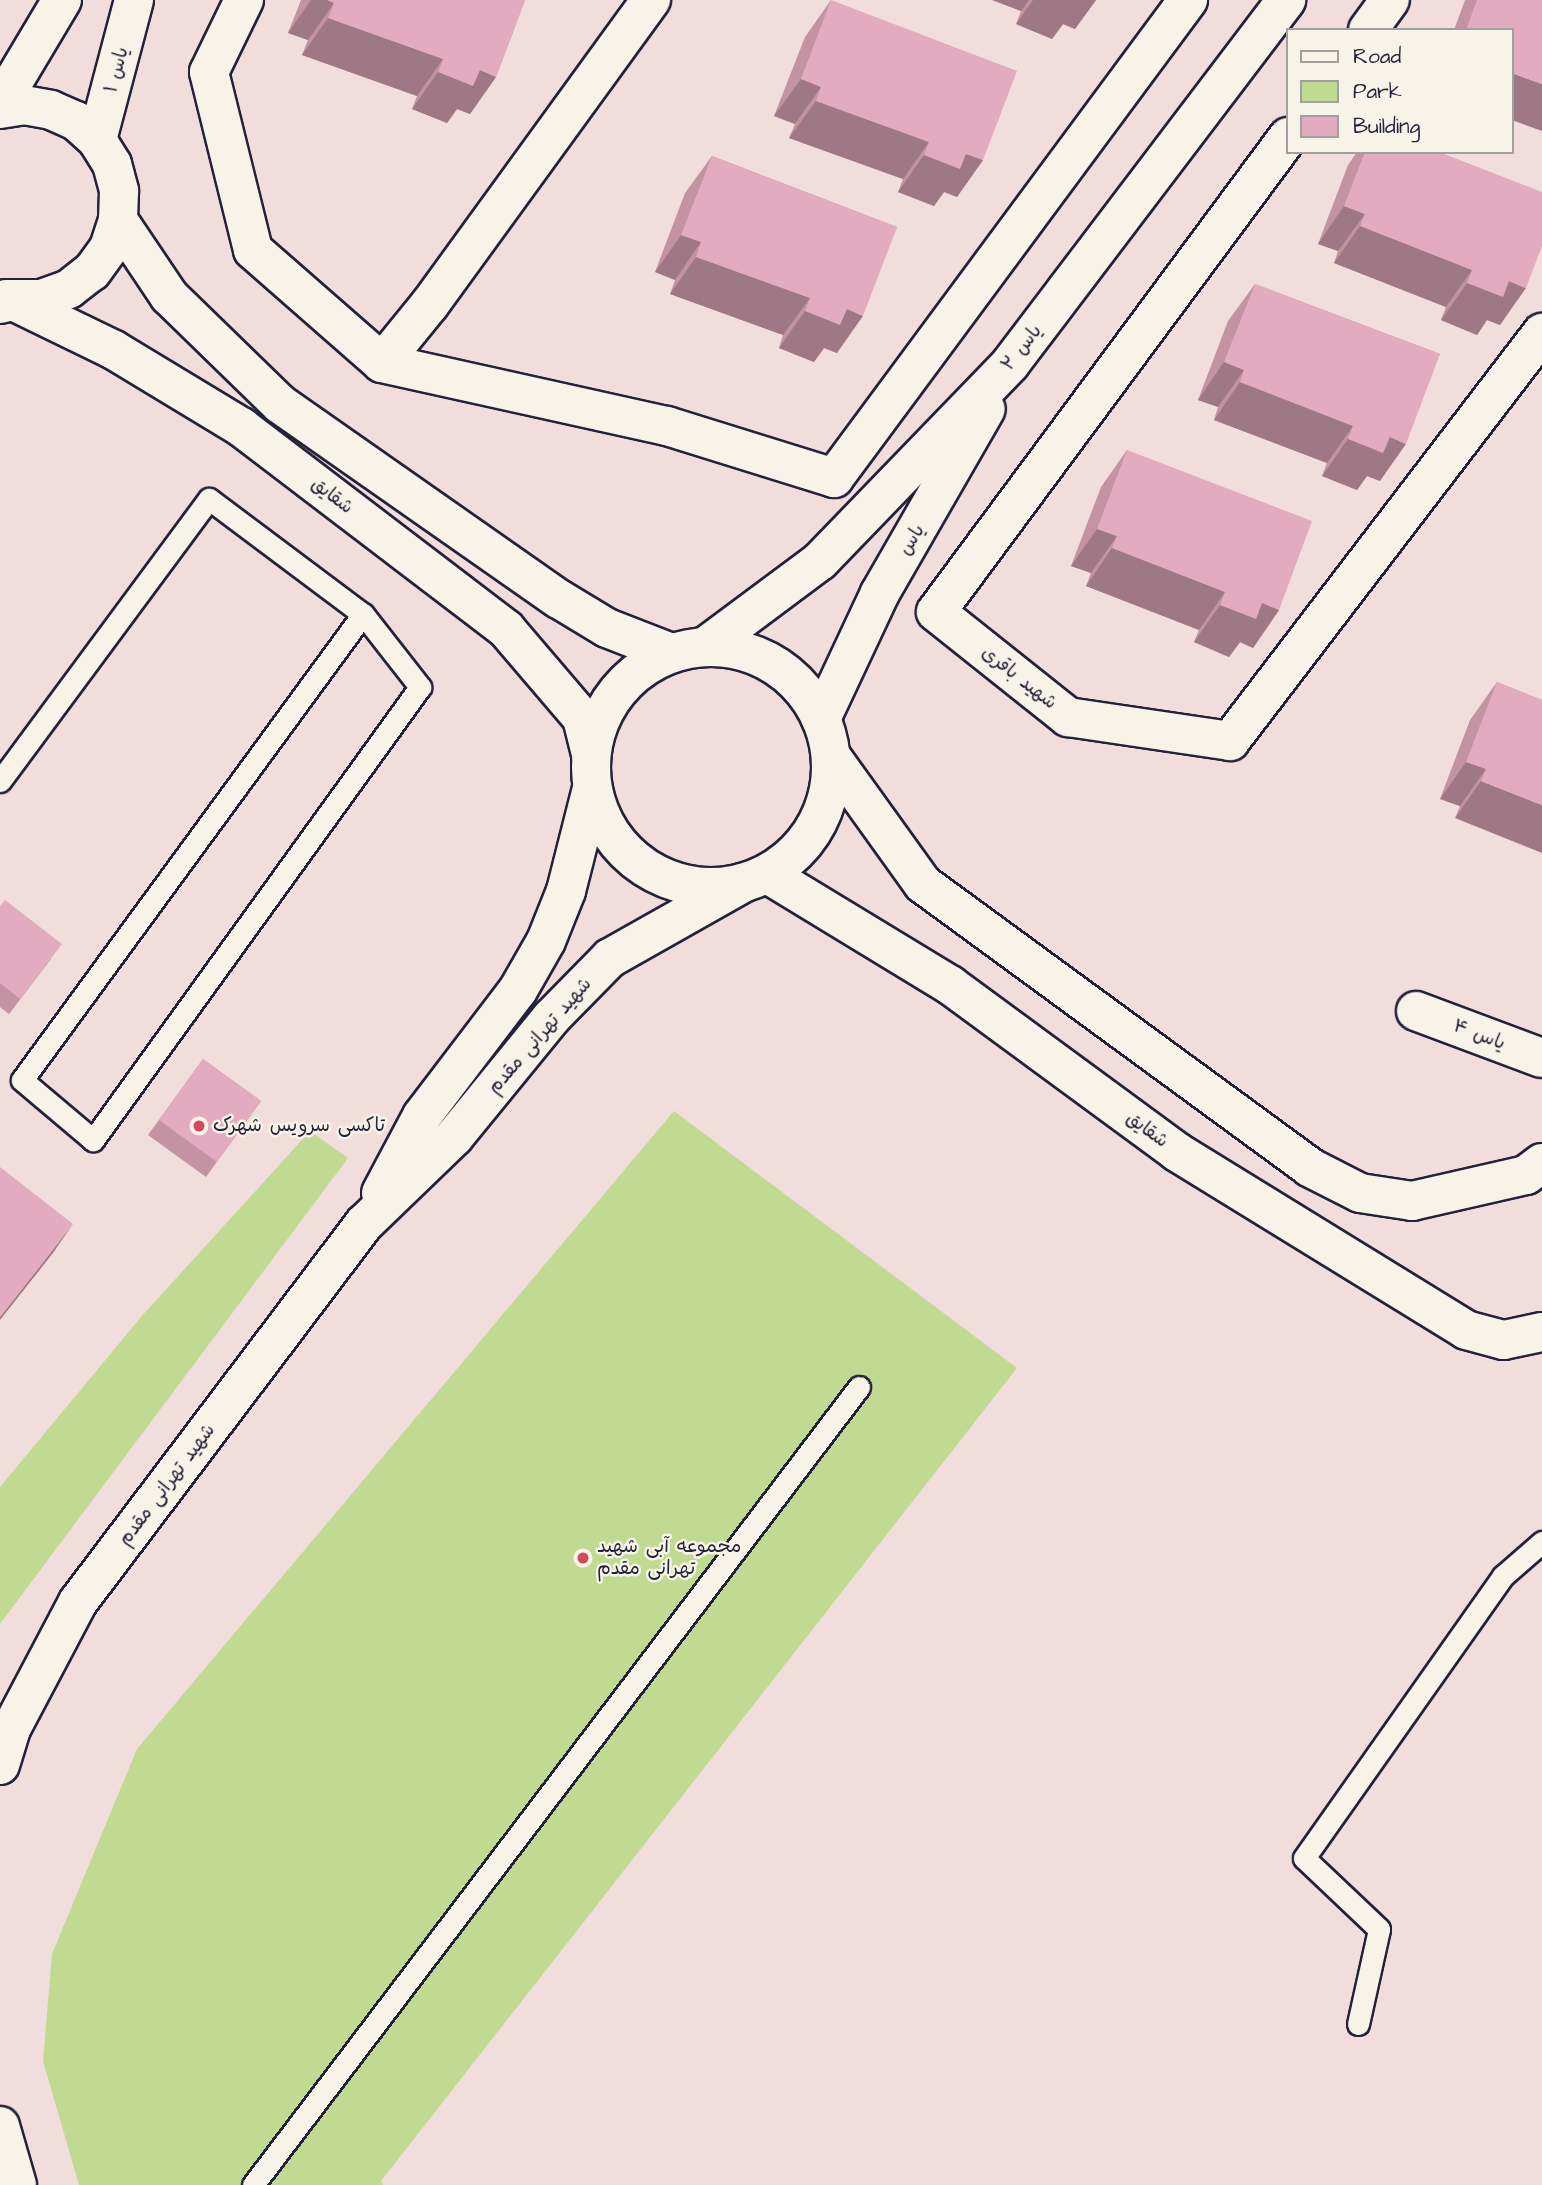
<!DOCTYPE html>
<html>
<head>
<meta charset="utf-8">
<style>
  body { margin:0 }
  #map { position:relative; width:1542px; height:2185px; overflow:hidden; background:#f1dddc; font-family:"Architects Daughter","Playpen Sans Arabic",sans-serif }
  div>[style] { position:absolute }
  .green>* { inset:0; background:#c1da91 }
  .roads { filter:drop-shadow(2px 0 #22223b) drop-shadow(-2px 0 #22223b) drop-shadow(0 2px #22223b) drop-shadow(0 -2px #22223b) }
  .service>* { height:21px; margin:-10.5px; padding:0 10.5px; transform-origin:10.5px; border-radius:10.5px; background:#f7f3e8 }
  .minor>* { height:38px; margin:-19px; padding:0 19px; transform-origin:19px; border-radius:19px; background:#f7f3e8 }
  .minor>.ring { margin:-19px; padding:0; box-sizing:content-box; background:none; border:38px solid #f7f3e8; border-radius:50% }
  .wall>* { inset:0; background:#c393a4 }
  .shaded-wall>* { inset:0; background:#9f7886 }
  .building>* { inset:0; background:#e3abbf }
  .dots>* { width:19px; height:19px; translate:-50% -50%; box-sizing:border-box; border:4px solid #f7f3e8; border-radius:50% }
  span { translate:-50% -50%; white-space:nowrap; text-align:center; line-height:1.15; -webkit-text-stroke:5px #f7f3e8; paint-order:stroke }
  .street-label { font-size:19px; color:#22223b }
  .poi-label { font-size:19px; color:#22223b }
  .left { translate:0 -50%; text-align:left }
  .legend { position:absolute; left:1286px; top:28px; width:228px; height:126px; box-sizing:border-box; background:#f7f3e8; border:2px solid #a29fa3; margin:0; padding:9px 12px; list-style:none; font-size:21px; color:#22223b }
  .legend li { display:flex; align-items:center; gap:14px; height:35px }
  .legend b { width:35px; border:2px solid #a29fa3 }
</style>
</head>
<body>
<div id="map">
  <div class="green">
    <div style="clip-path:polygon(674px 1111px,1017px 1368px,381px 2181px,383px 2185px,79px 2185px,43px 2061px,52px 1954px,137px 1749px)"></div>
    <div style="clip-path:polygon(310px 1131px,348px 1158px,0 1624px,0 1487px,141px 1317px)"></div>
  </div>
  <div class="roads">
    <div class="service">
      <div style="left:0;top:781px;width:351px;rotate:-53.5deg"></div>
      <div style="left:209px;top:499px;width:192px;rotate:36.8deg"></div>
      <div style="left:363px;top:614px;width:93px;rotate:52deg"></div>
      <div style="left:420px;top:687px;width:559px;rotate:125.82deg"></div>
      <div style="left:93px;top:1140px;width:93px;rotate:-139.8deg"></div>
      <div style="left:22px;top:1080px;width:577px;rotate:-53.8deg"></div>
      <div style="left:1358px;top:2024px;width:97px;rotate:-77.5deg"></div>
      <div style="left:1379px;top:1929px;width:103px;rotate:-136.6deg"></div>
      <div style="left:1304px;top:1858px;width:345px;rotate:-54.8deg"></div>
      <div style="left:1503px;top:1576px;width:52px;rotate:-41.1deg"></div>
      <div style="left:253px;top:2185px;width:1002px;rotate:-52.79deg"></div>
    </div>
    <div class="minor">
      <div style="left:244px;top:0;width:80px;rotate:115.9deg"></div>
      <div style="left:209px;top:72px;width:183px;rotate:76.1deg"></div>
      <div style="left:253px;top:250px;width:171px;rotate:41.2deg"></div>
      <div style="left:382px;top:363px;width:76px;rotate:-50.9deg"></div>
      <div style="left:430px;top:304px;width:376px;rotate:-54deg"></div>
      <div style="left:1368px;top:30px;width:37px;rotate:-54deg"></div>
      <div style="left:0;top:104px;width:121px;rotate:-59.2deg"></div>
      <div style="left:0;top:109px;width:24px;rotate:-9deg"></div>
      <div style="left:24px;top:105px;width:27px;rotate:10deg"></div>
      <div style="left:51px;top:110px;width:27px;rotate:24deg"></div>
      <div style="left:76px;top:121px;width:28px;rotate:42deg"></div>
      <div style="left:97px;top:140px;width:28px;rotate:58deg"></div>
      <div style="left:112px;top:164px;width:28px;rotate:75deg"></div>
      <div style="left:119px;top:191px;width:29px;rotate:92deg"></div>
      <div style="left:118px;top:220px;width:29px;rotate:108deg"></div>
      <div style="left:109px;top:248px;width:29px;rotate:126deg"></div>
      <div style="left:92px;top:271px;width:29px;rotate:142deg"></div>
      <div style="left:69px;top:289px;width:29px;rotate:160deg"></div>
      <div style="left:42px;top:299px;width:36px;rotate:180deg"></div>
      <div style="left:1288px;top:137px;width:591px;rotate:126.54deg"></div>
      <div style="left:936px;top:612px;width:169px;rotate:38.5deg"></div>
      <div style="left:1068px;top:717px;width:164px;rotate:8.4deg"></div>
      <div style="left:1230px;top:741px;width:514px;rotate:-52.59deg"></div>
      <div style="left:97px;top:140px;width:145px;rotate:-75.2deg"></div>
      <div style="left:118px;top:220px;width:92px;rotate:56.1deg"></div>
      <div style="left:169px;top:296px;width:155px;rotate:44.2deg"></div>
      <div style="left:280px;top:404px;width:340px;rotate:35deg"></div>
      <div style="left:559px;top:599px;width:56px;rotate:31.1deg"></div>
      <div style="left:607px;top:628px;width:69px;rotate:21.3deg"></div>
      <div style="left:0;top:304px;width:13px;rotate:-13deg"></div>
      <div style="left:13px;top:301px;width:112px;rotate:25.9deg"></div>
      <div style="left:114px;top:350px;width:149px;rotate:31.2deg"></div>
      <div style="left:241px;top:427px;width:333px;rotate:37.3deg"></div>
      <div style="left:506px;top:629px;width:117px;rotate:49.5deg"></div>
      <div style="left:582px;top:718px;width:38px;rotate:76deg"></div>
      <div style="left:382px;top:363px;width:292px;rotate:12.5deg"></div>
      <div style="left:667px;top:426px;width:175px;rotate:17.3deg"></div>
      <div style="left:834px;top:478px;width:595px;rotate:-53.48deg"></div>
      <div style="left:706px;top:646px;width:142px;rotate:-36.7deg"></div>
      <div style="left:820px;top:561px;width:274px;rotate:-46deg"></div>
      <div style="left:1010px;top:364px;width:457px;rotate:-52.8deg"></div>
      <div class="ring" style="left:591px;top:647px;width:202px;height:202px"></div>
      <div style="left:821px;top:719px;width:139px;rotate:-64.9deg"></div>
      <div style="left:880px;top:593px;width:212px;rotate:-60.1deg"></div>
      <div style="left:831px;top:756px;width:158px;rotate:54.3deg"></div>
      <div style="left:923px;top:884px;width:479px;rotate:36.2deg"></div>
      <div style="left:1309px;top:1167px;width:57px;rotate:27deg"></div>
      <div style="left:1360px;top:1193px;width:53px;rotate:8.7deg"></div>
      <div style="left:1412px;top:1201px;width:117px;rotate:-12.8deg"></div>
      <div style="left:1526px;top:1175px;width:20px;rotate:-37deg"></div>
      <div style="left:769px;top:875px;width:212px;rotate:31.3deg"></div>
      <div style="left:950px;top:985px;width:282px;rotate:36.3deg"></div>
      <div style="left:1177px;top:1152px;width:339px;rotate:31.6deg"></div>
      <div style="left:1466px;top:1330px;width:39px;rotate:15deg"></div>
      <div style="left:1504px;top:1340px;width:39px;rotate:-12deg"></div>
      <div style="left:1416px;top:1011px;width:134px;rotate:20.5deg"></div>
      <div style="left:381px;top:1193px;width:87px;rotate:-62deg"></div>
      <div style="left:422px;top:1116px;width:158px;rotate:-52.7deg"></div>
      <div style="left:518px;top:990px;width:56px;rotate:-60.3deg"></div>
      <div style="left:546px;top:941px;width:54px;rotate:-68.2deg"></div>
      <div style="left:566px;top:891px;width:106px;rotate:-75.8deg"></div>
      <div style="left:0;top:1765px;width:38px;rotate:-73deg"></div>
      <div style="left:11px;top:1729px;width:144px;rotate:-62.2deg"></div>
      <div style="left:78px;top:1602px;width:475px;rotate:-52.9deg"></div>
      <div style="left:365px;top:1223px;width:124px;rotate:-44deg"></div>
      <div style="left:454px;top:1137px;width:155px;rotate:-50.8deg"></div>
      <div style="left:552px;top:1017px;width:83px;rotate:-45.5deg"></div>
      <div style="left:610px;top:958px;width:153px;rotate:-29.4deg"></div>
      <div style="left:0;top:2126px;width:61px;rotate:73.9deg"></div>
    </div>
  </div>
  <div class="wall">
    <div style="clip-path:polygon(301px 0,525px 0,496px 77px,470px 114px,457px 109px,447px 123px,412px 109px,417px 96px,302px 55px,308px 40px,288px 33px)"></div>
    <div style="clip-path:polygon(831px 0,983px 160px,957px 197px,944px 192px,934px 206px,898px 192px,903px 179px,789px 138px,795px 124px,774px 116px,805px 37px)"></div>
    <div style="clip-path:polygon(992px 0,1096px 0,1075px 29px,1063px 24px,1052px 39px,1016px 24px,1021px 11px)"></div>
    <div style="clip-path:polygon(1465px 0,1542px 0,1512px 30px,1454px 30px)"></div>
    <div style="clip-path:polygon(1357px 152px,1439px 152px,1500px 325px,1487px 320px,1477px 335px,1441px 320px,1446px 307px,1334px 263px,1338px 251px,1318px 244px,1348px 165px)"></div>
    <div style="clip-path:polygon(712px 156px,897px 227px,837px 353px,824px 348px,814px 362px,779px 348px,783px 335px,670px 294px,675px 280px,655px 272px,685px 193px)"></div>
    <div style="clip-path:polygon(1255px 284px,1440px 354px,1380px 481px,1367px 476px,1357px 490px,1322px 476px,1327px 463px,1214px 420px,1218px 407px,1198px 400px,1228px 321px)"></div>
    <div style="clip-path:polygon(1127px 450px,1279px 610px,1253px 648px,1240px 642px,1229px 657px,1194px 642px,1199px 630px,1086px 586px,1091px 573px,1071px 566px,1101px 487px)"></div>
    <div style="clip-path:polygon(1497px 682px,1542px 700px,1455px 818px,1460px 806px,1440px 799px,1470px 720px)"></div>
    <div style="clip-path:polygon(0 906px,51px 959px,9px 1014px,0 1007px)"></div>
    <div style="clip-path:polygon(203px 1059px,261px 1101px,206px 1177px,148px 1135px)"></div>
  </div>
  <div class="shaded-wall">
    <div style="clip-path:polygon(311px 0,327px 0,334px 3px,308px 40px,288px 33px)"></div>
    <div style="clip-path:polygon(992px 0,1029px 0,1021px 11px)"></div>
    <div style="clip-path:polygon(1033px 0,1096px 0,1075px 29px,1063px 24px,1052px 39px,1016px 24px)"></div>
    <div style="clip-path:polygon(328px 18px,443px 59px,417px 96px,302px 55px)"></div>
    <div style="clip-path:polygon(480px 70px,496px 77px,470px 114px,457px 109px,447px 123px,412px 109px,438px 72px)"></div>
    <div style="clip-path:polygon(1512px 73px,1542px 84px,1542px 131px,1512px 120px)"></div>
    <div style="clip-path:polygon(801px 79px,821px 87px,795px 124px,774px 116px)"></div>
    <div style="clip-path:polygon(816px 101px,929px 142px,903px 179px,789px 138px)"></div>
    <div style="clip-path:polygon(966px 154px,983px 160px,957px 197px,944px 192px,934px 206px,898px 192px,924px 155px)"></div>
    <div style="clip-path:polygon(1344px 206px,1365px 214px,1338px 251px,1318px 244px)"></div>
    <div style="clip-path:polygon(1360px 226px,1472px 270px,1446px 307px,1334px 263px)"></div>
    <div style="clip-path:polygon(681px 235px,701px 242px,675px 280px,655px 272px)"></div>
    <div style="clip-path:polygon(696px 257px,810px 298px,783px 335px,670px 294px)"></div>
    <div style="clip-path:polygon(1509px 281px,1526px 288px,1500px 325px,1487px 320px,1477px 335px,1441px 320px,1467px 283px)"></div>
    <div style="clip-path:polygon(847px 309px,863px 316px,837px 353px,824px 348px,814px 362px,779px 348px,805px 311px)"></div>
    <div style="clip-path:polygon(1224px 362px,1244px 370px,1218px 407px,1198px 400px)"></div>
    <div style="clip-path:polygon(1240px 382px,1353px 426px,1327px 463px,1214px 420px)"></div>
    <div style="clip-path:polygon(1390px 437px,1406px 444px,1380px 481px,1367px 476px,1357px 490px,1322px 476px,1348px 439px)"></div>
    <div style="clip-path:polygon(1097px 529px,1117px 536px,1091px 573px,1071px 566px)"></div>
    <div style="clip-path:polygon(1112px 548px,1225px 592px,1199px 630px,1086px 586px)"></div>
    <div style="clip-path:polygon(1262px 603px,1279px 610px,1253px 648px,1240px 642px,1229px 657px,1194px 642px,1220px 605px)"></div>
    <div style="clip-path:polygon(1466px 762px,1486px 769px,1460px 806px,1440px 799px)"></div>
    <div style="clip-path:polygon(1481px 781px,1542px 805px,1542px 853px,1455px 818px)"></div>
    <div style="clip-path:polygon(73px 1224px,53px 1253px,0 1320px,0 1317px)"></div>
  </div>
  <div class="building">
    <div style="clip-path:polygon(327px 0,525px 0,496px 77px,480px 70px,473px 86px,438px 72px,443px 59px,328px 18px,334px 3px)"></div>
    <div style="clip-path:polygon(831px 0,1017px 71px,983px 160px,966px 154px,960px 169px,924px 155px,929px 142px,816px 101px,821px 87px,801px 79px)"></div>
    <div style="clip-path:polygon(1477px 0,1542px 0,1542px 84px,1512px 73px,1512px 30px,1466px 30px)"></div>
    <div style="clip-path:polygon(1365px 152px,1439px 152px,1542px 192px,1542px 246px,1526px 288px,1509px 281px,1503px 297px,1467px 283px,1472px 270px,1360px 226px,1365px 214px,1344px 206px)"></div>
    <div style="clip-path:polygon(712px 156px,897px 227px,863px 316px,847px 309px,840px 325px,805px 311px,810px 298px,696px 257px,701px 242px,681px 235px)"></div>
    <div style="clip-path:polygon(1255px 284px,1440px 354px,1406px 444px,1390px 437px,1383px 453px,1348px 439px,1353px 426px,1240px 382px,1244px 370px,1224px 362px)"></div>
    <div style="clip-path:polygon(1127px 450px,1312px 521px,1279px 610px,1262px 603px,1256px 619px,1220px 605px,1225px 592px,1112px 548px,1117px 536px,1097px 529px)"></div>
    <div style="clip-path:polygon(1497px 682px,1542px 700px,1542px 805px,1481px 781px,1486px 769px,1466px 762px)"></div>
    <div style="clip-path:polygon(5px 900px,62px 944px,20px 999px,0 983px,0 906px)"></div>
    <div style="clip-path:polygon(203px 1059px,261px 1101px,217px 1162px,159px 1120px)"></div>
    <div style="clip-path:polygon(0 1167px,73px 1224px,0 1317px)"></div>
  </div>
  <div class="dots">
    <div style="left:199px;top:1126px;background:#d1495b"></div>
    <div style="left:583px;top:1558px;background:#d1495b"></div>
  </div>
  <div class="street-label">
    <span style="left:117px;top:70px;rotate:-75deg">یاس ۱</span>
    <span style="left:1022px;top:348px;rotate:-52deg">یاس ۲</span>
    <span style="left:332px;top:496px;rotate:37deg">شقایق</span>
    <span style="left:912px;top:540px;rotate:-58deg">یاس</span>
    <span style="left:1019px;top:678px;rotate:38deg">شهید باقری</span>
    <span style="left:1479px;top:1035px;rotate:21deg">یاس ۴</span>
    <span style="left:540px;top:1036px;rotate:-49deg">شهید تهرانی مقدم</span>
    <span style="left:1147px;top:1130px;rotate:36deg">شقایق</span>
    <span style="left:167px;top:1485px;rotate:-53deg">شهید تهرانی مقدم</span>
  </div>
  <div class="poi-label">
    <span class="left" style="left:213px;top:1126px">تاکسی سرویس شهرک</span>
    <span class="left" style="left:597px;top:1558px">مجموعه آبی شهید<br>تهرانی مقدم</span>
  </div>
  <ul class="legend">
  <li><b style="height:9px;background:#f7f3e8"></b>Road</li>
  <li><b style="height:19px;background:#c1da91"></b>Park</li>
  <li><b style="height:19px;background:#e3abbf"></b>Building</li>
  </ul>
</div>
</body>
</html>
